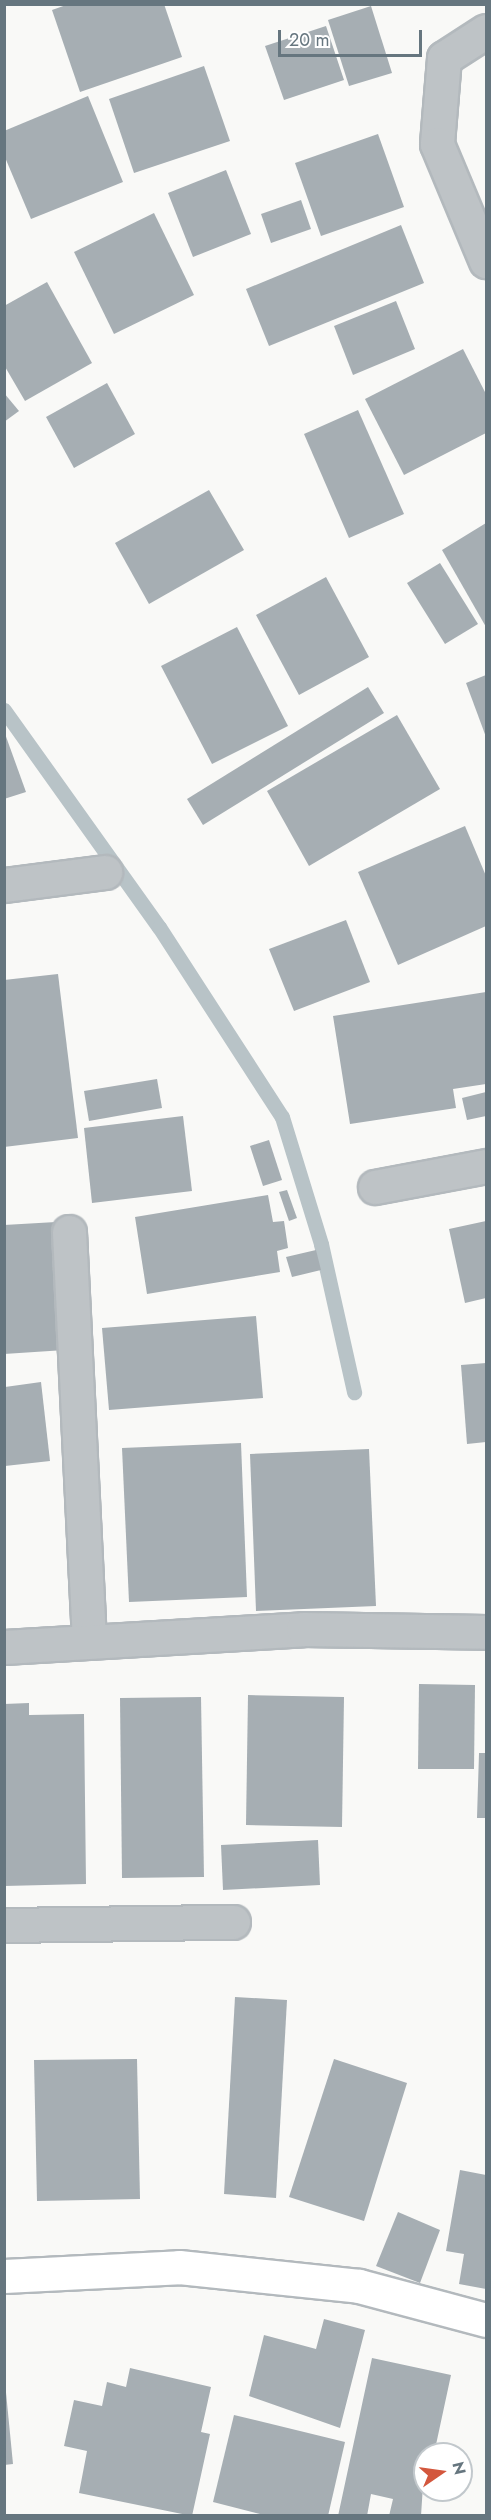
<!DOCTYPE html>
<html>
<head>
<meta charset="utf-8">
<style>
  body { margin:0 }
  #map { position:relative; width:491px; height:2520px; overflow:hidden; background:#f9f9f7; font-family:Jost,sans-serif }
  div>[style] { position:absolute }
  .stream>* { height:15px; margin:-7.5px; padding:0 7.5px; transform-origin:7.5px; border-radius:7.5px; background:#b8c3c7 }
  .building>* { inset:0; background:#a6aeb3 }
  .roads { filter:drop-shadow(2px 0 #b3b9bd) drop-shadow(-2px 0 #b3b9bd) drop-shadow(0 2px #b3b9bd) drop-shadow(0 -2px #b3b9bd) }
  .street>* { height:33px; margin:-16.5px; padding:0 16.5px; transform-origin:16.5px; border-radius:16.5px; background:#bec3c6 }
  .secondary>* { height:33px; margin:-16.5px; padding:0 16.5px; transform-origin:16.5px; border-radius:16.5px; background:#fff }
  span { translate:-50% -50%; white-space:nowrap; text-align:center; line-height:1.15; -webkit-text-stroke:6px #fff; paint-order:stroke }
  .frame { position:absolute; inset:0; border:6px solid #66767f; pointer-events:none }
  .north { position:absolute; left:413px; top:2442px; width:60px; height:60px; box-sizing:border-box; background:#fff; border:2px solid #c2c8cc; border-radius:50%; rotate:77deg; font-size:16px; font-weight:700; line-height:24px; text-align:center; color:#66767f }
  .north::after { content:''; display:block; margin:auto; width:21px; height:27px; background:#d3573d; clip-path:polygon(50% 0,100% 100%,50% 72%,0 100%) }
  .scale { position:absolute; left:278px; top:30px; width:144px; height:27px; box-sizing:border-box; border:3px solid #66767f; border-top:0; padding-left:8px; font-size:18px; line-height:21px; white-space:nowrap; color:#66767f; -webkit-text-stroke:4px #fff; paint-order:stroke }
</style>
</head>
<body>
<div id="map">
  <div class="stream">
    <div style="left:4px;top:710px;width:267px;rotate:54.5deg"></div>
    <div style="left:159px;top:927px;width:226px;rotate:57.1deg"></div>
    <div style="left:282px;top:1117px;width:133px;rotate:72.9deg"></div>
    <div style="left:321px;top:1244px;width:152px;rotate:77.4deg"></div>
  </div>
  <div class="building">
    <div style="clip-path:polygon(69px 4px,164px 4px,182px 57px,80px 92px,52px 10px)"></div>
    <div style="clip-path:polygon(371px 6px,392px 73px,349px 86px,328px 20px)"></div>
    <div style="clip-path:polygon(326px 26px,344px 80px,284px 100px,265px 46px)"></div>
    <div style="clip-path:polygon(204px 66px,230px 141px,134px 173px,109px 99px)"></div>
    <div style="clip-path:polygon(88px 96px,123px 182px,31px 219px,4px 155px,4px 131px)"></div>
    <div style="clip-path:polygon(378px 134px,404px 207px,321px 236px,295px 163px)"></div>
    <div style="clip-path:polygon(226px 170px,251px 234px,193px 257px,168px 193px)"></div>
    <div style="clip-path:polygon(301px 200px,311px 229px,271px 243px,261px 214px)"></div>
    <div style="clip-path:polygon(154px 213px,194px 295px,114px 334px,74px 252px)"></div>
    <div style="clip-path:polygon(401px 225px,424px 283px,269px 346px,246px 289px)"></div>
    <div style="clip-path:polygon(47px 282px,92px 363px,25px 401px,4px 365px,4px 306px)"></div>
    <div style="clip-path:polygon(396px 301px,415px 349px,353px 375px,334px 326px)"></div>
    <div style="clip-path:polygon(463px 349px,486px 394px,486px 433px,404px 475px,365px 399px)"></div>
    <div style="clip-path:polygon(107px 383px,135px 434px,74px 468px,46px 417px)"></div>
    <div style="clip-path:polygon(4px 393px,19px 411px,4px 422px)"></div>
    <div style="clip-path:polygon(358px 410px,404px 514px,349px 538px,304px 434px)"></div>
    <div style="clip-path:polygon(209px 490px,244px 550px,149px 604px,115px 543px)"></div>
    <div style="clip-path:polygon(486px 523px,486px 627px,442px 550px)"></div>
    <div style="clip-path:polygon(440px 563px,478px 624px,445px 644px,407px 583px)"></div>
    <div style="clip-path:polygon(326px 577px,369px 657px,299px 695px,256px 615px)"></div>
    <div style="clip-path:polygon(237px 627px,288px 726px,212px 764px,161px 666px)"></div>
    <div style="clip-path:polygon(486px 675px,486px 737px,466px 683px)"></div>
    <div style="clip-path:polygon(368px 687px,384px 713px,203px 825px,187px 799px)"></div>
    <div style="clip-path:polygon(397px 715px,440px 789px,309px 866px,267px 791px)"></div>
    <div style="clip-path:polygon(4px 731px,26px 792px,4px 799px)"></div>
    <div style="clip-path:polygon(465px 826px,486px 876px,486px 926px,398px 965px,358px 872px)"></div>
    <div style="clip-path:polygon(346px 920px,370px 982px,294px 1011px,269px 949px)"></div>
    <div style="clip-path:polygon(58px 974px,78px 1138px,4px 1147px,4px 980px)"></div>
    <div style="clip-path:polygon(486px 992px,486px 1084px,453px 1089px,456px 1108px,350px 1124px,333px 1016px)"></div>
    <div style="clip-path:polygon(157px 1079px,162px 1108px,89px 1121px,84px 1091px)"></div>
    <div style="clip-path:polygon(486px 1092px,486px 1116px,467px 1120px,462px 1098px)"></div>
    <div style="clip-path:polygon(183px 1116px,192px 1191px,92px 1203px,84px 1128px)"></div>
    <div style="clip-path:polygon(269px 1140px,282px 1180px,263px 1186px,250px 1146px)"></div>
    <div style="clip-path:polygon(287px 1190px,297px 1218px,289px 1221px,279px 1192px)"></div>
    <div style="clip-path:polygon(268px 1195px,273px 1222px,284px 1221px,288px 1248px,277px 1251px,280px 1272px,147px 1294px,135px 1217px)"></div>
    <div style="clip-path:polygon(486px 1221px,486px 1298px,465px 1303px,449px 1229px)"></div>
    <div style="clip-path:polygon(56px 1222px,65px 1350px,4px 1354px,4px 1225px)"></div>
    <div style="clip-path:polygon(316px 1250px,321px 1270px,292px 1277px,286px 1257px)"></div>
    <div style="clip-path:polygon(256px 1316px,263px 1398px,109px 1410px,102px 1328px)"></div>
    <div style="clip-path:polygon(486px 1363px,486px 1442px,467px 1444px,461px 1365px)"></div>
    <div style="clip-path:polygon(41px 1382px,50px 1461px,5px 1466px,5px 1387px)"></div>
    <div style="clip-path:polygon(241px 1443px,247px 1597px,129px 1602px,122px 1448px)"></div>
    <div style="clip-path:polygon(369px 1449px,376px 1606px,256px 1611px,250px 1454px)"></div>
    <div style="clip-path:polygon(419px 1684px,475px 1685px,474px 1769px,418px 1769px)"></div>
    <div style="clip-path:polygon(248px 1695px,344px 1697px,342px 1827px,246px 1825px)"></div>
    <div style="clip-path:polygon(201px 1697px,204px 1877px,122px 1878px,120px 1698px)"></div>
    <div style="clip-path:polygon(29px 1703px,29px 1715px,84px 1714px,86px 1884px,4px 1886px,4px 1704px)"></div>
    <div style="clip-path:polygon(479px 1753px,486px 1753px,486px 1818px,477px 1818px)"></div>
    <div style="clip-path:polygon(318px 1840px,320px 1885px,223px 1890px,221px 1845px)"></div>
    <div style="clip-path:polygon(235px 1997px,287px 2000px,276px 2198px,224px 2194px)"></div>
    <div style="clip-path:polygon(137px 2059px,140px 2199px,37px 2201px,34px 2060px)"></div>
    <div style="clip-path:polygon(334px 2059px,407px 2083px,364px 2221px,289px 2197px)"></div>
    <div style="clip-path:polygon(460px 2170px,486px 2175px,486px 2289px,459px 2284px,464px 2254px,446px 2251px)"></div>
    <div style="clip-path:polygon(398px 2212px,440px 2230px,420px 2283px,376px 2266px)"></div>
    <div style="clip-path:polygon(324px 2319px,365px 2330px,340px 2428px,249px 2396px,264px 2335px,316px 2349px)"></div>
    <div style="clip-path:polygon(372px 2358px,451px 2375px,434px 2454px,425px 2454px,421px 2516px,389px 2516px,393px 2499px,371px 2494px,367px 2516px,338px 2516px)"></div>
    <div style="clip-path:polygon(130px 2368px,211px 2387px,201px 2432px,210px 2434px,192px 2516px,79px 2493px,87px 2451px,64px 2446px,74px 2400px,102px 2406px,107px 2382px,126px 2387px)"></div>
    <div style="clip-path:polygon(4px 2372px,13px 2464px,4px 2465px)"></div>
    <div style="clip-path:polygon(234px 2415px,345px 2442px,328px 2516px,268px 2516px,213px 2502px)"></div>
  </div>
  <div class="roads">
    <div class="street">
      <div style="left:486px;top:31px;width:50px;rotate:147.3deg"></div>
      <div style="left:444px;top:58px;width:86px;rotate:94.7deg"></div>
      <div style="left:437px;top:144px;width:127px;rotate:67.3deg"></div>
      <div style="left:4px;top:885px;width:102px;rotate:-7.3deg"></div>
      <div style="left:375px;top:1187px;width:113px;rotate:-10.7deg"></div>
      <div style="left:69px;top:1232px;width:410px;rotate:87.2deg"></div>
      <div style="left:4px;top:1647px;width:300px;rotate:-3.4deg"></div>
      <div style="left:303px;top:1629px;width:183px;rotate:0.9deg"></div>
      <div style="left:4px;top:1925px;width:229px;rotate:-0.8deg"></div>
    </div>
    <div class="secondary">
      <div style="left:4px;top:2276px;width:175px;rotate:-2.9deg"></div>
      <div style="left:179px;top:2267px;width:181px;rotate:6deg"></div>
      <div style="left:359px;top:2286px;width:131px;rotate:15deg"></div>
    </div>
  </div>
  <div class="frame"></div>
  <div class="north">N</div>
  <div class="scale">20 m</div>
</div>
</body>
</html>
